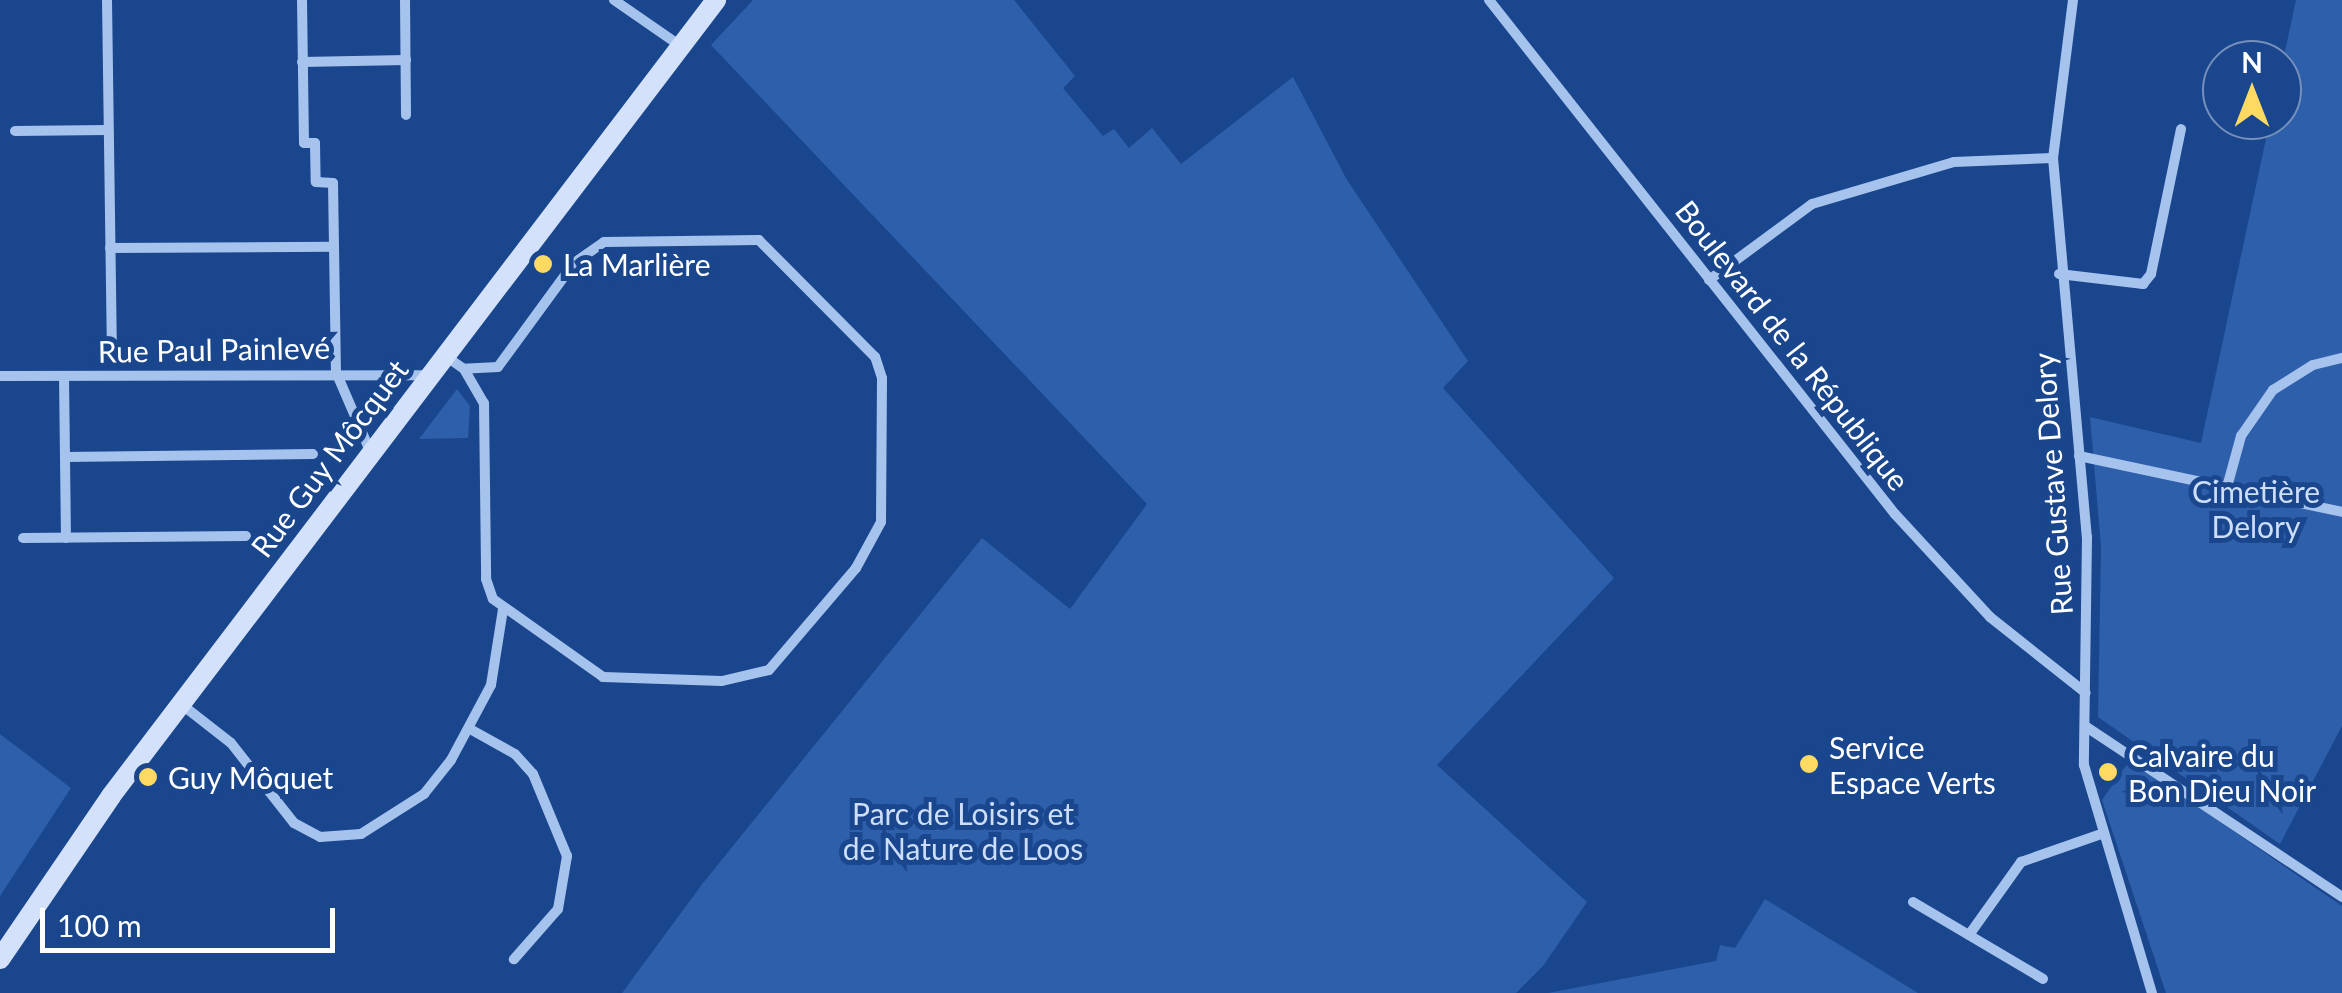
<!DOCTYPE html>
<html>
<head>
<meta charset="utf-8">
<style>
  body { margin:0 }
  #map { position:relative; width:2342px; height:993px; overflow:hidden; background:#1a468d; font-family:Lato,sans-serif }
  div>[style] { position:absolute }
  .green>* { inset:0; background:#2d5fab }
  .street>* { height:10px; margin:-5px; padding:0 5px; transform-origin:5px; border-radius:5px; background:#a6c3ee }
  .secondary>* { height:20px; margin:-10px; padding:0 10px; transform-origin:10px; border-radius:10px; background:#d3e2fa }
  .dots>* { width:28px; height:28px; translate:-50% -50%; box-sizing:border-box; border:5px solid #1a468d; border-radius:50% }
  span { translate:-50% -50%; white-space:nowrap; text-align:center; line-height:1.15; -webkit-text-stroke:10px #1a468d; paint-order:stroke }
  .poi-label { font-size:30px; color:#fff }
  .left { translate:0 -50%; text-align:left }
  .street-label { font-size:30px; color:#fff }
  .park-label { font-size:30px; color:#ccdefa }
  .north { position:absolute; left:2202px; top:40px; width:100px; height:100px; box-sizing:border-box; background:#1a468d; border:2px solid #7690bb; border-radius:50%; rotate:0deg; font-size:28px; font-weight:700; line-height:40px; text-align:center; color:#fff }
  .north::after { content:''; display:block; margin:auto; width:35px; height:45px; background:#ffda63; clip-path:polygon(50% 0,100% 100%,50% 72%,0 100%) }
  .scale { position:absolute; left:40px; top:908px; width:295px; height:45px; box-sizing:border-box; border:5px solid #fff; border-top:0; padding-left:12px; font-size:30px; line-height:35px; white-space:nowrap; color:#fff; -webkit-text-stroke:8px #1a468d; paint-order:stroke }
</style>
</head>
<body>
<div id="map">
  <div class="green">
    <div style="clip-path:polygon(753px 0,1014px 0,1075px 76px,1063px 88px,1103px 136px,1114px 129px,1129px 148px,1152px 128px,1181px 164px,1293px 77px,1347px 180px,1468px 361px,1443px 388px,1614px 578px,1437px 765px,1587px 902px,1543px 966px,1516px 993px,622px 993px,703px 883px,982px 538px,1070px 609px,1147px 504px,711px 45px)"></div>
    <div style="clip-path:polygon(2296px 0,2342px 0,2342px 726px,2280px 844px,2098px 717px,2101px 547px,2090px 417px,2201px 443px,2270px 120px,2282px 120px,2282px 65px)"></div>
    <div style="clip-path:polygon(457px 389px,470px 406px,468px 438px,419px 439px)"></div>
    <div style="clip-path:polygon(0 734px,71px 788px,0 896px)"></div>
    <div style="clip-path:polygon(2130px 760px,2342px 906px,2342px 993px,2166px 993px,2102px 800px)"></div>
    <div style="clip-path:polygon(1765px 899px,1918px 993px,1548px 993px,1716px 961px,1720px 945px,1735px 948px)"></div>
  </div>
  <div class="street">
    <div style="left:107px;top:0;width:354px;rotate:89.2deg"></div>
    <div style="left:302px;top:0;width:143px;rotate:89.2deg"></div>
    <div style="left:304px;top:143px;width:11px"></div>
    <div style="left:315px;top:143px;width:39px;rotate:89deg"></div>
    <div style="left:316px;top:182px;width:17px;rotate:3deg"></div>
    <div style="left:333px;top:183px;width:189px;rotate:89.1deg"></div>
    <div style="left:405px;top:0;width:115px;rotate:89.5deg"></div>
    <div style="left:614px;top:0;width:79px;rotate:34.7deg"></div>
    <div style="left:1489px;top:0;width:655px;rotate:51.7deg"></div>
    <div style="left:1895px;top:514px;width:140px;rotate:47.3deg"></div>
    <div style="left:1990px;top:617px;width:122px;rotate:38.4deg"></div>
    <div style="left:2073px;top:0;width:159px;rotate:97.2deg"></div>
    <div style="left:2053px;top:158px;width:381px;rotate:84.9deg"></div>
    <div style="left:2087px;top:537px;width:228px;rotate:90.8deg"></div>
    <div style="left:2084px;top:765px;width:238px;rotate:73.4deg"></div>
    <div style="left:302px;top:62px;width:104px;rotate:-1.1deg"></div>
    <div style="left:15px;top:131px;width:93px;rotate:-0.6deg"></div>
    <div style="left:110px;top:248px;width:223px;rotate:-0.3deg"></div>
    <div style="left:2059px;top:274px;width:85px;rotate:6.8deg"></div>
    <div style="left:2143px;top:284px;width:13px;rotate:-51deg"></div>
    <div style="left:2151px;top:274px;width:148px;rotate:-78.3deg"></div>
    <div style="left:1709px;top:280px;width:128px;rotate:-36.4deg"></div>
    <div style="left:1812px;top:204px;width:148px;rotate:-16.5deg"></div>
    <div style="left:1954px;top:162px;width:99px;rotate:-2.3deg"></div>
    <div style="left:444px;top:355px;width:24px;rotate:35deg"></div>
    <div style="left:464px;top:369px;width:39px;rotate:60deg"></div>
    <div style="left:484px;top:403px;width:176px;rotate:89.3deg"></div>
    <div style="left:486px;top:579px;width:21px;rotate:71deg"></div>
    <div style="left:493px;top:599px;width:135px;rotate:35.3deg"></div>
    <div style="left:603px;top:677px;width:119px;rotate:1.9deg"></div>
    <div style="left:722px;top:681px;width:48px;rotate:-13.2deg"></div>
    <div style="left:769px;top:670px;width:134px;rotate:-49.5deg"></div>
    <div style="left:856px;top:568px;width:52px;rotate:-61.5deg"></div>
    <div style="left:881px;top:522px;width:144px;rotate:-89.6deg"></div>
    <div style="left:882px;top:378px;width:22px;rotate:-108deg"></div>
    <div style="left:875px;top:357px;width:165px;rotate:-134.8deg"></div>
    <div style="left:759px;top:240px;width:155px;rotate:179.3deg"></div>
    <div style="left:604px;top:242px;width:37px;rotate:145deg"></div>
    <div style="left:574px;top:263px;width:129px;rotate:126.2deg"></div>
    <div style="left:498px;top:367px;width:34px;rotate:177deg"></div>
    <div style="left:336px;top:372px;width:86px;rotate:66.7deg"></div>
    <div style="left:0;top:376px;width:429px;rotate:-0.1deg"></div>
    <div style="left:64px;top:376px;width:162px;rotate:89.3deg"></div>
    <div style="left:2079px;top:456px;width:269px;rotate:12deg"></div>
    <div style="left:65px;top:457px;width:248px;rotate:-0.7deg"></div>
    <div style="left:2227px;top:487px;width:53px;rotate:-74.6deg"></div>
    <div style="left:2241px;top:436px;width:56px;rotate:-55.2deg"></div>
    <div style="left:2273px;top:390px;width:47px;rotate:-32deg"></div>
    <div style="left:2313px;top:365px;width:30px;rotate:-14deg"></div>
    <div style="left:23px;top:538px;width:223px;rotate:-0.5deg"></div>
    <div style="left:181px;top:704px;width:63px;rotate:38deg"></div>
    <div style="left:231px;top:743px;width:102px;rotate:51.8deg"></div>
    <div style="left:294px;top:823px;width:30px;rotate:28deg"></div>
    <div style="left:320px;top:837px;width:41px;rotate:-4.2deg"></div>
    <div style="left:361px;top:834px;width:75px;rotate:-32.4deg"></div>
    <div style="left:424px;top:794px;width:43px;rotate:-51.5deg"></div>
    <div style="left:451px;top:760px;width:85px;rotate:-61.9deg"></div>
    <div style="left:491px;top:685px;width:77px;rotate:-81deg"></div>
    <div style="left:2085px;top:726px;width:309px;rotate:33.6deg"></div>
    <div style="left:470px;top:729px;width:51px;rotate:29.1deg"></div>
    <div style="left:515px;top:754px;width:27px;rotate:48deg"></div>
    <div style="left:533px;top:774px;width:89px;rotate:67.5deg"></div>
    <div style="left:567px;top:856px;width:54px;rotate:99.6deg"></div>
    <div style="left:558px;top:909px;width:67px;rotate:131.3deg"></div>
    <div style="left:1913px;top:902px;width:151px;rotate:30.6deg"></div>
    <div style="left:1969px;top:935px;width:90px;rotate:-54.5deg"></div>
    <div style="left:2021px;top:862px;width:85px;rotate:-19.3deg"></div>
  </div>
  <div class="secondary">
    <div style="left:0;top:959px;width:197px;rotate:-55.7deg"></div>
    <div style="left:111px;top:796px;width:1000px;rotate:-52.76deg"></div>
  </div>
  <div class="dots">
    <div style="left:543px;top:264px;background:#ffda63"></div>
    <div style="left:1809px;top:764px;background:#ffda63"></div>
    <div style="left:2108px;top:772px;background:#ffda63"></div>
    <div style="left:148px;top:777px;background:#ffda63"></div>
  </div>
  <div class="poi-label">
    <span class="left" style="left:563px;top:264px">La Marlière</span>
    <span class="left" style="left:1829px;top:764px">Service<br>Espace Verts</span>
    <span class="left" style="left:2128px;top:772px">Calvaire du<br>Bon Dieu Noir</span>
    <span class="left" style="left:168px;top:777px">Guy Môquet</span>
  </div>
  <div class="street-label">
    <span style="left:1793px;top:345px;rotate:52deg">Boulevard de la République</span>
    <span style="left:214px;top:349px;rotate:-1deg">Rue Paul Painlevé</span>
    <span style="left:329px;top:458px;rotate:-53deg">Rue Guy Môcquet</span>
    <span style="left:2052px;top:484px;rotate:-94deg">Rue Gustave Delory</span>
  </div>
  <div class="park-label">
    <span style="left:2256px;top:508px">Cimetière<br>Delory</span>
    <span style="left:963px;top:830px">Parc de Loisirs et<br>de Nature de Loos</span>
  </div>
  <div class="north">N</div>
  <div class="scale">100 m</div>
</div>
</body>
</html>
